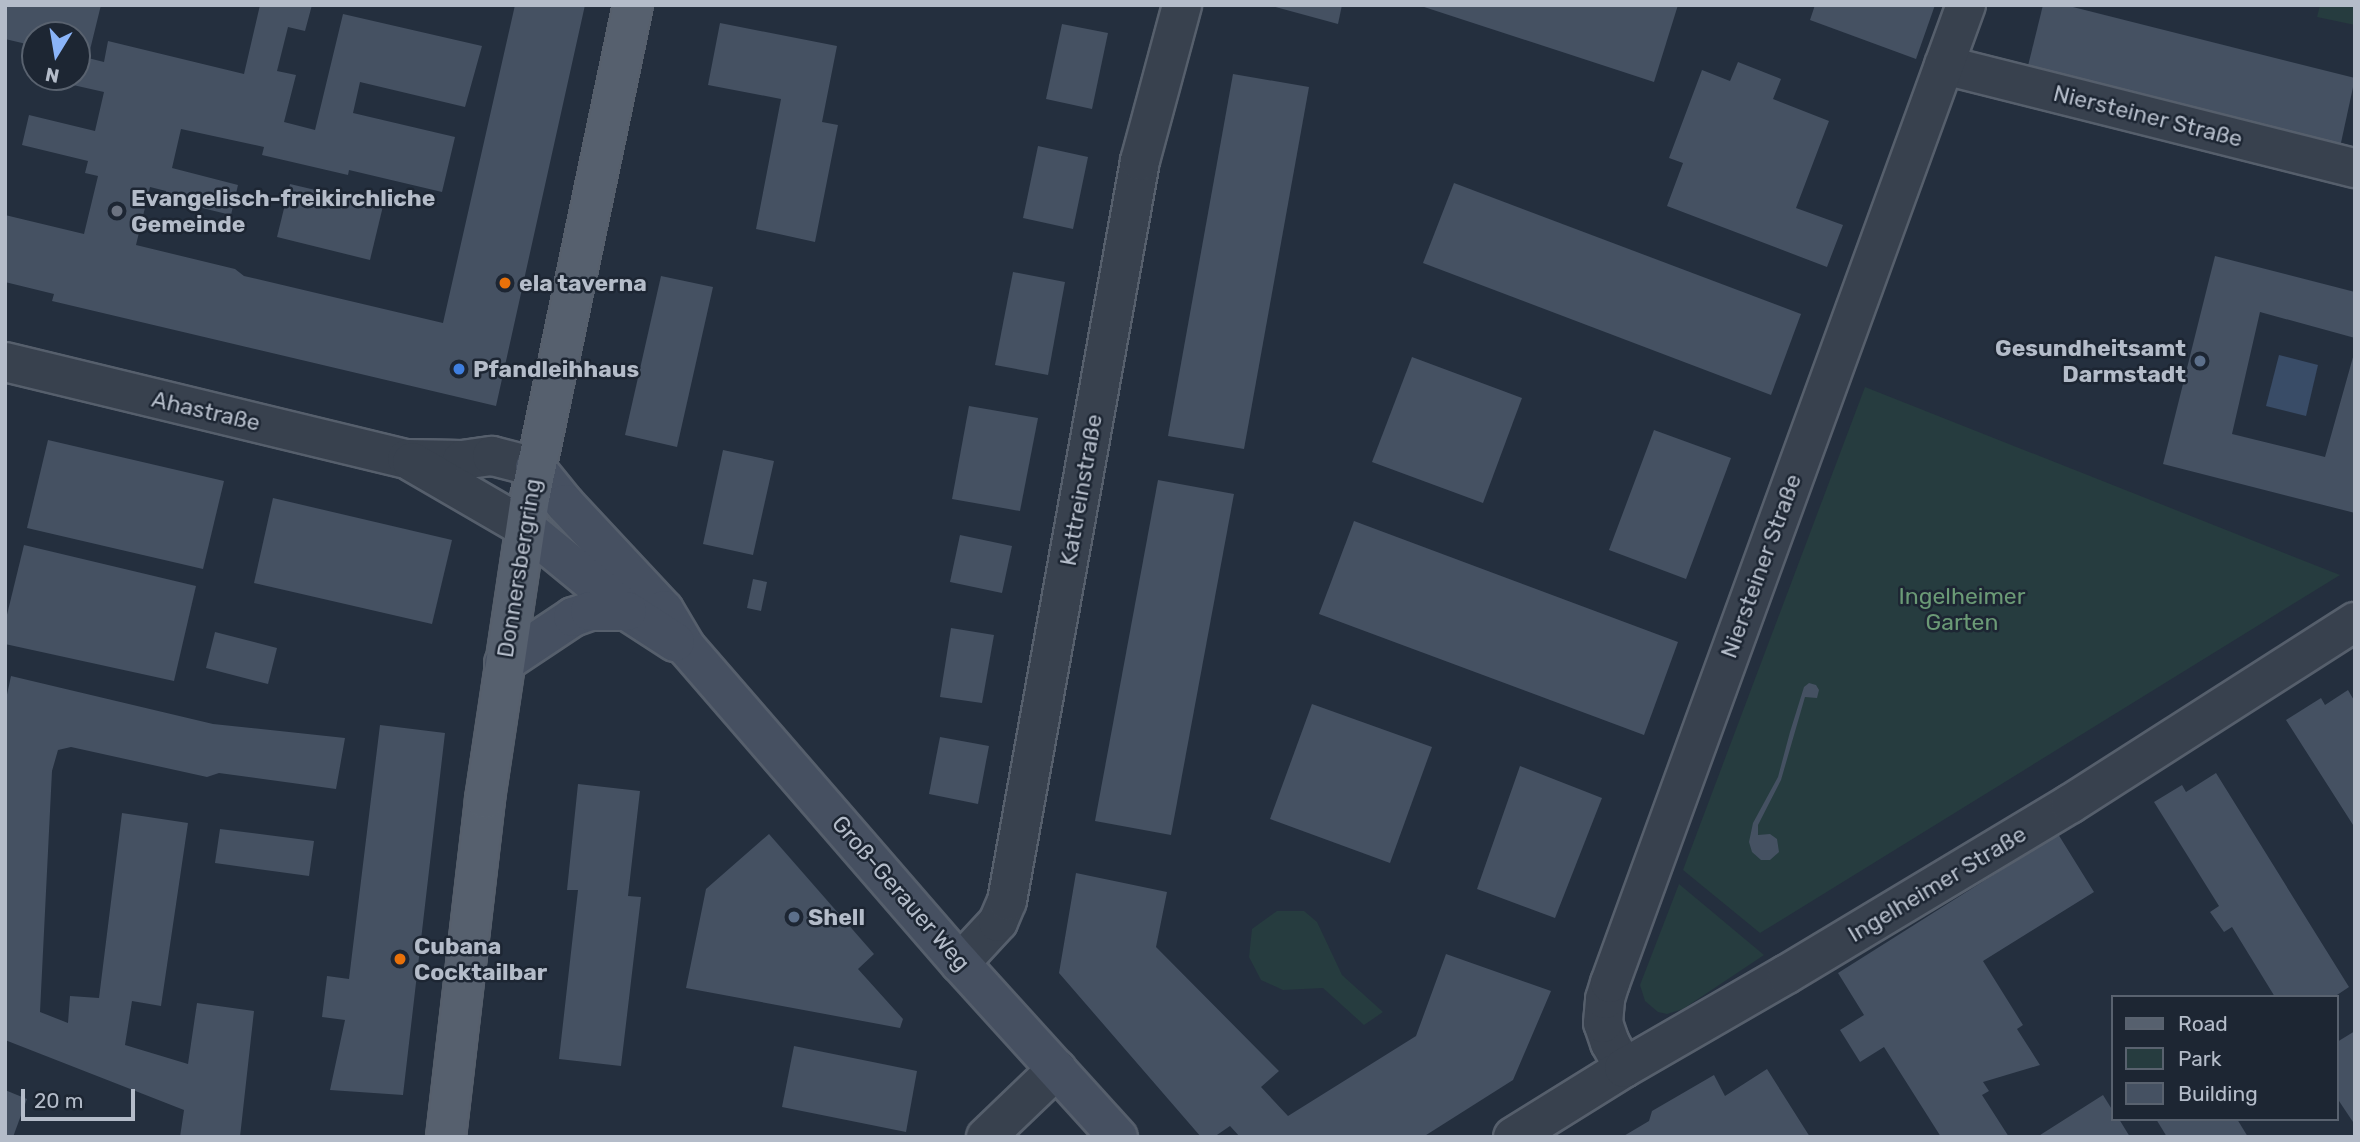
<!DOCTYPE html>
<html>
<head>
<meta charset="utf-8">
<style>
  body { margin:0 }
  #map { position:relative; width:2360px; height:1142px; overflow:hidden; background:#242f3e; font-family:Rubik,sans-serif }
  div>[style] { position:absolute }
  .green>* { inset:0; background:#263c3f }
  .water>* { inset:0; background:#394c67 }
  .building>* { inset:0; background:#455162 }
  .roads { filter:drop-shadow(2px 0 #565f6c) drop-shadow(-2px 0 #565f6c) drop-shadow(0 2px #565f6c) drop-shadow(0 -2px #565f6c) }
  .street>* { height:38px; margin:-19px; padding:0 19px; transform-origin:19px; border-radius:19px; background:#38414e }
  .secondary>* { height:38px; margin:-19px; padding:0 19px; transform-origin:19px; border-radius:19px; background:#465061 }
  .primary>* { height:38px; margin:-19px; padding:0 19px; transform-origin:19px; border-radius:19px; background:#56606e }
  .dots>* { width:19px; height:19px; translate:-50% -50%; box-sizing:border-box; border:4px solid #1d2633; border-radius:50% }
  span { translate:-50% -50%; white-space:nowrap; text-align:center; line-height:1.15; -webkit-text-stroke:5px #1d2633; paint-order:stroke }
  .street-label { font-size:23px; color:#b4bcc9 }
  .poi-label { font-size:23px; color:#b4bcc9; font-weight:700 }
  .left { translate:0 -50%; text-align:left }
  .right { translate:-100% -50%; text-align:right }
  .park-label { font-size:23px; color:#6b9a76 }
  .frame { position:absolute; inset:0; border:7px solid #b4bcc9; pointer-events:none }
  .legend { position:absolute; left:2111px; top:995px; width:228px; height:126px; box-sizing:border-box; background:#1d2633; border:2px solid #59626f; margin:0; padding:9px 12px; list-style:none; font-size:21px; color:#b4bcc9 }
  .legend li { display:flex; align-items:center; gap:14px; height:35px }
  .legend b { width:35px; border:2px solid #59626f }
  .north { position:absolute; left:21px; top:21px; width:70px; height:70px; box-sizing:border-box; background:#1d2633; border:2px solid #59626f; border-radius:50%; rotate:191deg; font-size:19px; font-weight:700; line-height:28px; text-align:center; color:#b4bcc9 }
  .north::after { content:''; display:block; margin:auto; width:24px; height:32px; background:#8ab4f8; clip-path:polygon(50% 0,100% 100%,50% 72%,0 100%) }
  .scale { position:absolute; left:21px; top:1089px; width:114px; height:32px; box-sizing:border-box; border:4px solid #b4bcc9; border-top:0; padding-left:9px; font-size:21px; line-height:24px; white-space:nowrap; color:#b4bcc9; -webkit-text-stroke:5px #1d2633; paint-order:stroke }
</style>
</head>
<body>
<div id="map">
  <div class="green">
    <div style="clip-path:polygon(2320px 5px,2355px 5px,2355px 25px,2317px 17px)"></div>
    <div style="clip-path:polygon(1865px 387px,2340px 575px,1760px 933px,1683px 870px)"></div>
    <div style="clip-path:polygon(1679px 884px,1764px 955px,1683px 1009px,1667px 1014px,1658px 1012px,1645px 1001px,1640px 985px)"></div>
    <div style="clip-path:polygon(1277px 911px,1304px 911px,1317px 922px,1342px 975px,1383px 1012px,1364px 1025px,1323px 988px,1283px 990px,1261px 980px,1249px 957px,1252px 929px)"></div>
  </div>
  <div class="water">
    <div style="clip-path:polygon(2279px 355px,2318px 365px,2306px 416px,2266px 406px)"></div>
  </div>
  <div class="building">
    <div style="clip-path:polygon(5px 5px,101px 5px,88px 58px,104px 62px,108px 41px,244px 74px,260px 5px,312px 5px,305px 31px,288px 27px,277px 71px,296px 75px,284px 122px,315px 130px,343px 14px,482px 46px,465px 107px,360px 82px,353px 113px,455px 137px,442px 192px,349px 170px,348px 175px,262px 155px,264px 147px,181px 129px,172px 168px,238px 185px,231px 215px,165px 199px,166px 191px,150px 187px,136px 245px,235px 269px,244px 276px,443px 323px,515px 5px,585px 5px,496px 406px,52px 301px,54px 294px,5px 282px,5px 215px,84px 234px,98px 176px,85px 173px,88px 161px,22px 145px,29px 115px,95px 131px,104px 92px,42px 78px,77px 77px,77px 35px,35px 35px,35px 46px,5px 39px)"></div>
    <div style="clip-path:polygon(1268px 5px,1342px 5px,1338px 24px)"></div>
    <div style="clip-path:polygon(1418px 5px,1678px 5px,1654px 82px)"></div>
    <div style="clip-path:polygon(1815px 5px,1935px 5px,1916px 59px,1810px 20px)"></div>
    <div style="clip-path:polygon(2043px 5px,2065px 5px,2355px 78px,2339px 152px,2026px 74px)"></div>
    <div style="clip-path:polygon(720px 23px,837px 46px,822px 122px,838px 125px,815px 242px,756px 229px,781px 99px,708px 85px)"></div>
    <div style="clip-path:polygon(1062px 24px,1108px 33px,1092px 109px,1046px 99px)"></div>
    <div style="clip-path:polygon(1738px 62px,1781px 79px,1773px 99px,1829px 121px,1796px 208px,1843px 225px,1827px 267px,1667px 206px,1683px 163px,1669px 158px,1702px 70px,1730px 81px)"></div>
    <div style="clip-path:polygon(1233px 74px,1309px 87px,1244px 449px,1168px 436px)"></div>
    <div style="clip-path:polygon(1038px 146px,1088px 157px,1073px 229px,1023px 218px)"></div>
    <div style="clip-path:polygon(1454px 183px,1801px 314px,1771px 395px,1423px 263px)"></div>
    <div style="clip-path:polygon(290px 184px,383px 206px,370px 260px,277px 237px)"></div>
    <div style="clip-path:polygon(2215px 256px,2355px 292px,2355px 338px,2260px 312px,2232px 434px,2325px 457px,2355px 350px,2355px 513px,2163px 464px)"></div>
    <div style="clip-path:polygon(1013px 272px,1065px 282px,1048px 375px,995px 365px)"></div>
    <div style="clip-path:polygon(661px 276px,713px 287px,677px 447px,625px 435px)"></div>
    <div style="clip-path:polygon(1412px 357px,1522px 398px,1483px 503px,1372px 462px)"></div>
    <div style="clip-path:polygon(969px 406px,1038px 418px,1020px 511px,952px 499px)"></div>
    <div style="clip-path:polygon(1654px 430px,1731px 458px,1686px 579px,1609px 550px)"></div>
    <div style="clip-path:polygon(48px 440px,224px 481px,203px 569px,27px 528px)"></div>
    <div style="clip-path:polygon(723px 450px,774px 461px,753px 555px,703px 544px)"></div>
    <div style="clip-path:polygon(1158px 480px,1234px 494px,1171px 835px,1095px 821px)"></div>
    <div style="clip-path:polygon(273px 498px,452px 540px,432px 624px,254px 583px)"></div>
    <div style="clip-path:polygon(1354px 521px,1678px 642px,1644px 735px,1319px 614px)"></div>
    <div style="clip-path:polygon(960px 535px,1012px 546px,1002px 593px,950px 582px)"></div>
    <div style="clip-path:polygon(24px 545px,196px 586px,174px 681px,5px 644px,5px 623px)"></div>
    <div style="clip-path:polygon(753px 579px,767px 582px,761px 611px,747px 608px)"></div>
    <div style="clip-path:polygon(951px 628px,994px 635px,982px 703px,940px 697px)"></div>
    <div style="clip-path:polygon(215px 632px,277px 648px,268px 684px,206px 668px)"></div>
    <div style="clip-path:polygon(11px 676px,213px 724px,345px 738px,336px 789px,219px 773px,207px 777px,71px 747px,58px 750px,52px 771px,40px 1012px,68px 1023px,70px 996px,99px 998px,122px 813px,188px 823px,161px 1006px,132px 1001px,125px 1045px,188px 1064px,197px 1003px,254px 1011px,240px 1137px,180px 1137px,184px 1110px,5px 1040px,5px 704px)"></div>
    <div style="clip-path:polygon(1809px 683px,1816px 685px,1819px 690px,1817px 698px,1805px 697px,1781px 780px,1758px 825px,1758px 835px,1770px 834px,1777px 839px,1779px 852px,1770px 860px,1761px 860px,1752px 852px,1749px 842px,1753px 823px,1778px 777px,1790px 732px,1804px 687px)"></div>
    <div style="clip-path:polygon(2348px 690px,2355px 702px,2355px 828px,2286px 720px,2321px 698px,2325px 705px)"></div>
    <div style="clip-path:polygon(1312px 704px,1432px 747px,1390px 863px,1270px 819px)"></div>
    <div style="clip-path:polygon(380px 725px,445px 733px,403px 1095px,330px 1090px,345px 1020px,322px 1017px,327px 976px,349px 979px)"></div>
    <div style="clip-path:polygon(940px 737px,989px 746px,978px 804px,929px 794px)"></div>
    <div style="clip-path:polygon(1520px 766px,1602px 798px,1555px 918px,1477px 889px)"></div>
    <div style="clip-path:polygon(2216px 773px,2349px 987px,2334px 997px,2275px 997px,2232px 927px,2224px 932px,2210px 912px,2219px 906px,2154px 802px,2182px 785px,2186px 792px)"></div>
    <div style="clip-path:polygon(578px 784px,640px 791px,628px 896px,641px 897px,621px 1066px,559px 1059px,578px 890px,567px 890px)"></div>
    <div style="clip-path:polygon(220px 829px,314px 841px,309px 876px,215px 863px)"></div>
    <div style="clip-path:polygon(769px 834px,874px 954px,858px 969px,903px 1019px,900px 1028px,686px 988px,706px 889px)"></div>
    <div style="clip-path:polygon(2058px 834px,2094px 892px,1983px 961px,2023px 1025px,2017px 1029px,2040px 1065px,1983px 1082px,1989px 1091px,1982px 1095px,2009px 1137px,1941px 1137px,1884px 1047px,1860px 1062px,1840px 1030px,1864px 1015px,1838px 973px)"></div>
    <div style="clip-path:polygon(1076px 873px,1167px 892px,1156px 947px,1279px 1071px,1261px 1087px,1288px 1116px,1416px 1036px,1446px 954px,1551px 991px,1513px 1080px,1423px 1137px,1240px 1137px,1230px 1126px,1214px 1137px,1201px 1137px,1059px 973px)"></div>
    <div style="clip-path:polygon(2355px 1031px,2355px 1125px,2337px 1098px,2337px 1042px)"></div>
    <div style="clip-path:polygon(794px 1046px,917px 1071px,906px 1132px,782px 1107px)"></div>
    <div style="clip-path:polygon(1767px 1069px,1810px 1137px,1622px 1137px,1649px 1121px,1652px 1111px,1714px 1075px,1725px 1096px)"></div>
    <div style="clip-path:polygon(5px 1090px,27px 1099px,13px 1137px,5px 1137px)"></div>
    <div style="clip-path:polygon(2103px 1095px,2113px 1111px,2113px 1119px,2119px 1119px,2130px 1137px,2037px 1137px)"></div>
    <div style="clip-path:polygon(2156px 1119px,2237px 1119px,2248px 1137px,2167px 1137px)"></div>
  </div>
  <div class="roads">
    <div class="street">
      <div style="left:1944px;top:65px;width:424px;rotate:14.1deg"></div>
      <div style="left:5px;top:362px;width:414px;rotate:13.6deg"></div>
      <div style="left:407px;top:459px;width:55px;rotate:1deg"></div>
      <div style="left:462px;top:460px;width:30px;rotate:-8deg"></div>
      <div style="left:492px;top:456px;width:44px;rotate:14.3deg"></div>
      <div style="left:412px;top:462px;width:132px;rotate:30.1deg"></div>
      <div style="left:960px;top:963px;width:56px;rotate:-47.2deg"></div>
      <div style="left:998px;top:922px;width:23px;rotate:-67deg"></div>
      <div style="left:1007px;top:901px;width:752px;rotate:-79.81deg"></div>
      <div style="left:1140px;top:161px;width:162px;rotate:-74.9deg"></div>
      <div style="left:1624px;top:1068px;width:29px;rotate:-119deg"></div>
      <div style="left:1610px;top:1043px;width:21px;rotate:-109deg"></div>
      <div style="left:1603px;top:1023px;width:24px;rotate:-85deg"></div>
      <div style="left:1605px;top:999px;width:17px;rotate:-73deg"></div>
      <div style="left:1610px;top:983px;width:1041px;rotate:-70deg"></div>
      <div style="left:986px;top:1137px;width:98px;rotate:-43.8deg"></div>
      <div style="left:1513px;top:1137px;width:131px;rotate:-31.9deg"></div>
      <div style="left:1624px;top:1068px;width:188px;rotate:-30deg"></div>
      <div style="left:1787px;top:974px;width:330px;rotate:-31deg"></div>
      <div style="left:2070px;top:804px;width:338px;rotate:-32.6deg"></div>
    </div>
    <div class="secondary">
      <div style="left:535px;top:467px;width:48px;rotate:51deg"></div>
      <div style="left:565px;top:504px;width:145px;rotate:47deg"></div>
      <div style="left:664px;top:610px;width:43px;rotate:59.3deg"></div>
      <div style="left:686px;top:647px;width:418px;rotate:49.1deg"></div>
      <div style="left:960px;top:963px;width:235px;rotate:47.8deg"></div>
      <div style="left:526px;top:528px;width:131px;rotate:39.4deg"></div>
      <div style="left:627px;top:611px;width:57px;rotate:32.9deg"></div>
      <div style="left:504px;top:663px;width:83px;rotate:-33.7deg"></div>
      <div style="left:573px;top:617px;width:18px;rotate:-19deg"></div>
      <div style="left:590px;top:611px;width:37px"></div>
    </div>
    <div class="primary">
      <div style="left:446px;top:1137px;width:340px;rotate:-83.4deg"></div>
      <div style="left:485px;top:799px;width:304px;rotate:-81.5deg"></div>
      <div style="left:530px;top:498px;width:504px;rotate:-78.2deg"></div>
    </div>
  </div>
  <div class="dots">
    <div style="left:117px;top:211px;background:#6b7280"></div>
    <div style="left:505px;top:283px;background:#e8710a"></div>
    <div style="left:2200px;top:361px;background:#5c6f8a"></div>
    <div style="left:459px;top:369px;background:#3f7fe0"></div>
    <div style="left:794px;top:917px;background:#5c6f8a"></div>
    <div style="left:400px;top:959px;background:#e8710a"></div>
  </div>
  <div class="street-label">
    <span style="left:2148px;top:116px;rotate:14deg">Niersteiner Straße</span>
    <span style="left:206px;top:411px;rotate:13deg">Ahastraße</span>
    <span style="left:1081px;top:490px;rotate:-80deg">Kattreinstraße</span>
    <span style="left:1761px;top:566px;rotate:-70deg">Niersteiner Straße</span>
    <span style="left:519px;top:568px;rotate:-81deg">Donnersbergring</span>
    <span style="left:1937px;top:884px;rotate:-31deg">Ingelheimer Straße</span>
    <span style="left:901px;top:893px;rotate:49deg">Groß-Gerauer Weg</span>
  </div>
  <div class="poi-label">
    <span class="left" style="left:131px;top:211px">Evangelisch-freikirchliche<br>Gemeinde</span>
    <span class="left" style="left:519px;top:283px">ela taverna</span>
    <span class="right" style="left:2186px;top:361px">Gesundheitsamt<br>Darmstadt</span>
    <span class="left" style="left:473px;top:369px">Pfandleihhaus</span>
    <span class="left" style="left:808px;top:917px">Shell</span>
    <span class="left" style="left:414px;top:959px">Cubana<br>Cocktailbar</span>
  </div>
  <div class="park-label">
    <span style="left:1962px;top:609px">Ingelheimer<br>Garten</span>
  </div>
  <div class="frame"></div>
  <ul class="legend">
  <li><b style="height:9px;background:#56606e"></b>Road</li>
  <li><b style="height:19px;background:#263c3f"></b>Park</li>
  <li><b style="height:19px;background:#455162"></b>Building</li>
  </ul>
  <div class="north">N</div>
  <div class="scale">20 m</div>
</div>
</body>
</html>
